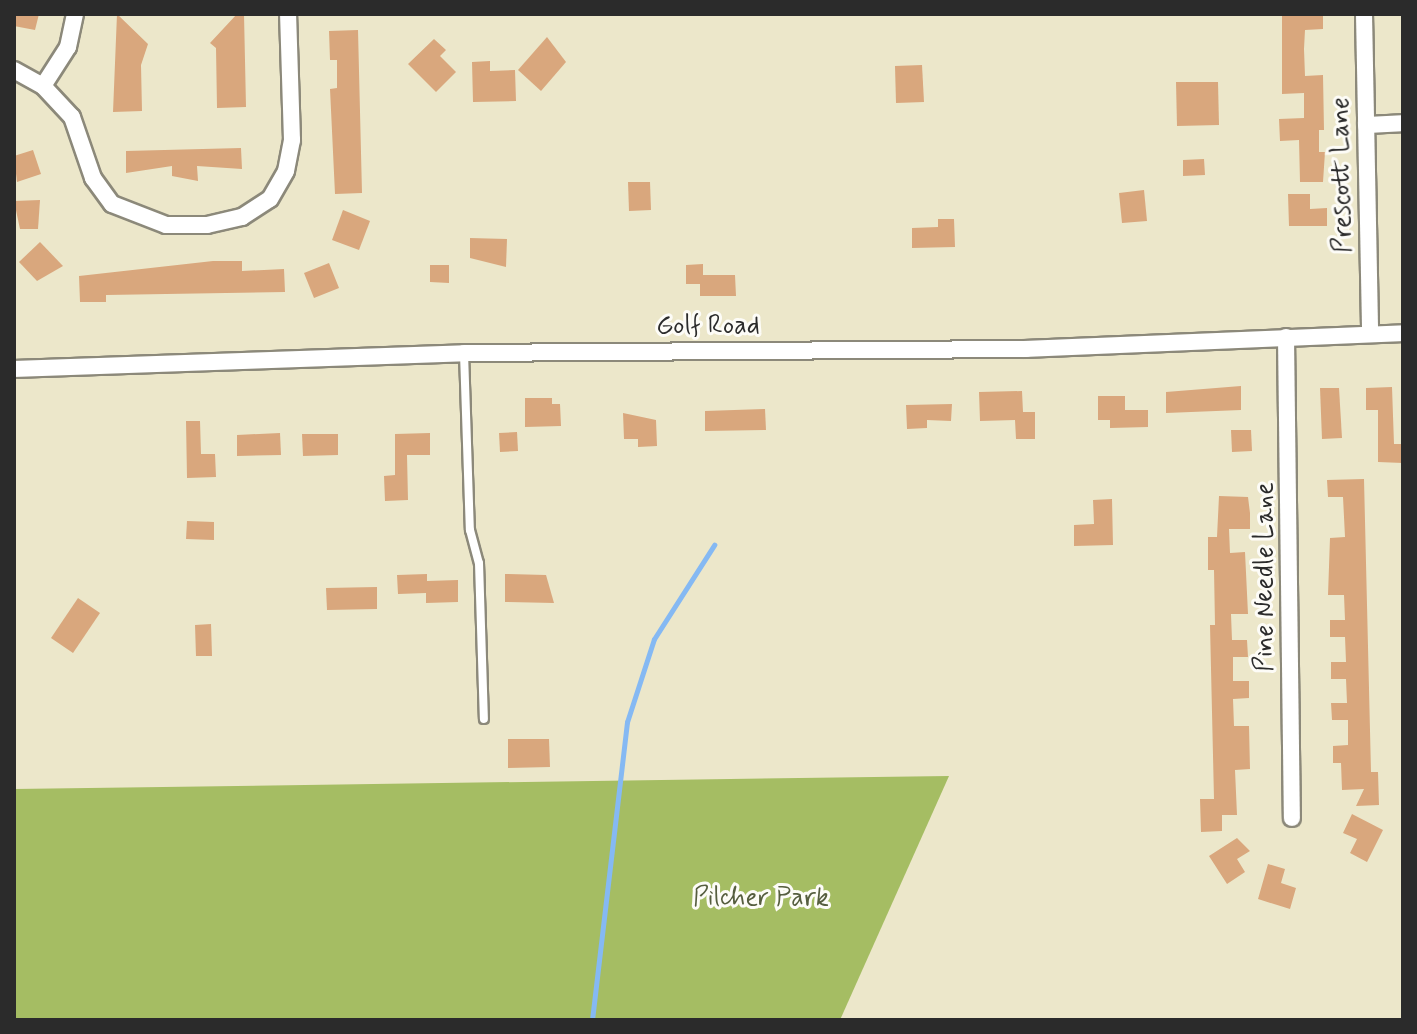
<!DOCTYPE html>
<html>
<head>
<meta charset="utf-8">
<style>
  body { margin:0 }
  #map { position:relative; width:1417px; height:1034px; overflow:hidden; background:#ece7ca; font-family:Mynerve,sans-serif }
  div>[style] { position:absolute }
  .green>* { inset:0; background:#a5bd63 }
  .stream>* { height:5px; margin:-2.5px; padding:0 2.5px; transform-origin:2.5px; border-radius:2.5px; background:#85b9f3 }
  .building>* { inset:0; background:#d9a77d }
  .roads { filter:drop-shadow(2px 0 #8c897a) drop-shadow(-2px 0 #8c897a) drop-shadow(0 2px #8c897a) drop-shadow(0 -2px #8c897a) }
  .lane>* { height:8px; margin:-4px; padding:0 4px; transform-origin:4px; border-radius:4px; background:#fff }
  .street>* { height:16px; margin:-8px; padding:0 8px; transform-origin:8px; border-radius:8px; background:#fff }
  span { translate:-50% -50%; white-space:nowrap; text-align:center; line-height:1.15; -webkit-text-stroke:6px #fdfcf7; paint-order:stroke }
  .street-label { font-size:26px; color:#2b2b2b }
  .park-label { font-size:26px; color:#565e3f }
  .frame { position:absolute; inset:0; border:16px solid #2b2b2b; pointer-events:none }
</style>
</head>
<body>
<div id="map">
  <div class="green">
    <div style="clip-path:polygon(949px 776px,840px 1020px,14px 1020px,14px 789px)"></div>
  </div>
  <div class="stream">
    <div style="left:592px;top:1020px;width:300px;rotate:-83.3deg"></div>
    <div style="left:627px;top:722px;width:87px;rotate:-72deg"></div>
    <div style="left:654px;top:639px;width:112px;rotate:-57.4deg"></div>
  </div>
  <div class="building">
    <div style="clip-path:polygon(14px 14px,39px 14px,35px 30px,14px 26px)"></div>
    <div style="clip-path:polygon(117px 14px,148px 44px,141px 65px,142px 111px,113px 112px)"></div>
    <div style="clip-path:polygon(237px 14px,244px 14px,246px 107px,217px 108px,216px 48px,210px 43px)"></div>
    <div style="clip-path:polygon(1282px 14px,1323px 14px,1323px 29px,1305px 30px,1304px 49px,1305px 76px,1323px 75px,1324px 130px,1319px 130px,1319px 152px,1325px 152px,1323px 182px,1300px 182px,1299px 140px,1280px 141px,1279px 119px,1304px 118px,1304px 93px,1282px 94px)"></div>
    <div style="clip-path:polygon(358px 30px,362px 193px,335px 194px,330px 89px,337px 88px,337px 60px,330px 60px,329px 31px)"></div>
    <div style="clip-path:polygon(547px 37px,566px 62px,541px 91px,518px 70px)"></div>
    <div style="clip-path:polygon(434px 39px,446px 50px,440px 56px,456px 72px,436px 92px,408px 64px)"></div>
    <div style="clip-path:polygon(490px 61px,490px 71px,515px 70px,516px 101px,473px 102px,472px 62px)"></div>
    <div style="clip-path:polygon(922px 65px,924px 102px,896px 103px,895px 66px)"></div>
    <div style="clip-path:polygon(1176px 82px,1218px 82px,1219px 125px,1177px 126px)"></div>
    <div style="clip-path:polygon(241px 148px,242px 169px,197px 166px,198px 181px,172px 176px,172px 166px,126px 173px,126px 151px)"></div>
    <div style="clip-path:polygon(33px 150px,41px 174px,17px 182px,14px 156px)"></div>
    <div style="clip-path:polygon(1204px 159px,1205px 175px,1183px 176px,1183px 160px)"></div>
    <div style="clip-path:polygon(628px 182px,650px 182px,651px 210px,629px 211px)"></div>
    <div style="clip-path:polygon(1144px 190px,1147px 221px,1122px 223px,1119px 193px)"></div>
    <div style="clip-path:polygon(1288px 194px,1310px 194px,1310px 209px,1327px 208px,1327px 226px,1289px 226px)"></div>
    <div style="clip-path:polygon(40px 200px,38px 229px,20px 229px,14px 201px)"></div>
    <div style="clip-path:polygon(343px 210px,370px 221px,359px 250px,332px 240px)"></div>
    <div style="clip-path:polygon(938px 219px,954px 219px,955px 247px,912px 248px,912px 228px,938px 227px)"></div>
    <div style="clip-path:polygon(470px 238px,507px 239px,506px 267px,470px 258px)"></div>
    <div style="clip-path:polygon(40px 242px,63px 266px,37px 281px,19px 262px)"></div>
    <div style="clip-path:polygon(213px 261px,242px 261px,242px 271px,284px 269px,285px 292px,106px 295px,106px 302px,80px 302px,79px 276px)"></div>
    <div style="clip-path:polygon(329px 263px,339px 288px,314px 298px,304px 273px)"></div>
    <div style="clip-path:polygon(703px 264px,703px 275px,735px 275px,736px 296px,700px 296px,700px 284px,686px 284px,686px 265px)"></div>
    <div style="clip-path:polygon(430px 265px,449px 265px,449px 283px,430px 282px)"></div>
    <div style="clip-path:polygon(1241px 386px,1241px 410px,1166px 413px,1166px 392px)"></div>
    <div style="clip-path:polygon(1392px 387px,1394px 444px,1403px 444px,1403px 463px,1378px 462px,1378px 410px,1366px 410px,1366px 388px)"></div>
    <div style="clip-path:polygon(1320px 388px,1339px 388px,1342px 438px,1322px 439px)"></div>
    <div style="clip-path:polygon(1022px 391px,1023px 412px,1035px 412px,1035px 439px,1016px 439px,1015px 420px,980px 421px,979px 392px)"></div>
    <div style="clip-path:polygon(1098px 396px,1125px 396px,1125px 410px,1148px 410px,1148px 427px,1110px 428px,1110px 420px,1098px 420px)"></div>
    <div style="clip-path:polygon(525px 398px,552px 398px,552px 404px,560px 404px,561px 426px,525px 427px)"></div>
    <div style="clip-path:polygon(952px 404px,951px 421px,927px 420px,927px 428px,907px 429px,906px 405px)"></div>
    <div style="clip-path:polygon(765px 409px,766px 430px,705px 431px,705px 411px)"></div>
    <div style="clip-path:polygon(623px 413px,656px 420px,657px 446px,638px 447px,638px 439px,624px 439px)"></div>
    <div style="clip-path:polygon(186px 421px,200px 421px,201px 454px,215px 454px,216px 477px,187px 478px)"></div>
    <div style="clip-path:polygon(1231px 430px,1251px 430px,1252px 451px,1232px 452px)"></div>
    <div style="clip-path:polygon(517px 432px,518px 451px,500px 452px,499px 433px)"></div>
    <div style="clip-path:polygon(280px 433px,281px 455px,237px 456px,237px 435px)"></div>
    <div style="clip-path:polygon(430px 433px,430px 455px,407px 455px,408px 500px,385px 501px,384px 476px,395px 475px,395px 434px)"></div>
    <div style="clip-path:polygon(302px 434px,338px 434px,338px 455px,303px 456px)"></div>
    <div style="clip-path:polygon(1364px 479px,1371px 772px,1378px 772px,1379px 805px,1356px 806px,1364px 789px,1342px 790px,1341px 763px,1333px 763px,1333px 746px,1348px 745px,1348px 720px,1332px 720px,1331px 703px,1347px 703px,1346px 679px,1331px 679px,1331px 662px,1346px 662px,1345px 637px,1330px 637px,1330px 620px,1345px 620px,1344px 595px,1328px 595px,1330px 538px,1345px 537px,1343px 497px,1328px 497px,1327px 480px)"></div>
    <div style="clip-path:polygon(1219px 496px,1248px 497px,1250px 513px,1250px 529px,1229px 529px,1230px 553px,1245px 552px,1248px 614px,1231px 614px,1232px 640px,1247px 640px,1248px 657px,1233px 657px,1233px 681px,1249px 681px,1249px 698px,1233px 699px,1234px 726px,1249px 726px,1250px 769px,1235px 770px,1237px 815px,1222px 815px,1222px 831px,1201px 832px,1200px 799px,1214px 799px,1210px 625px,1215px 625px,1214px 570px,1208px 570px,1208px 537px,1217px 537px)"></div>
    <div style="clip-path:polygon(1112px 499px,1113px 545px,1074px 546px,1074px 525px,1094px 524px,1093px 500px)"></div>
    <div style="clip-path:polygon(187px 521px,214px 522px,214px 540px,186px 539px)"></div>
    <div style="clip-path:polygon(427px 574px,427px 581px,458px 580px,458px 602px,426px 603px,426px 593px,398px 594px,397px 575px)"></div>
    <div style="clip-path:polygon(505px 574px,546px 575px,554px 603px,505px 602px)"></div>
    <div style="clip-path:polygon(377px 587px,377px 609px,327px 610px,326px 588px)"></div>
    <div style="clip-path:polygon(78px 598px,100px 613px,73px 653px,51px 638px)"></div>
    <div style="clip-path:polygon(211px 624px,212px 656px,196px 656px,195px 625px)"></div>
    <div style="clip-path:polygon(508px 739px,549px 739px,550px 767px,508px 768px)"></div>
    <div style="clip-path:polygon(1352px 814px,1383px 830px,1367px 862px,1350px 853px,1357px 839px,1343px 833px)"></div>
    <div style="clip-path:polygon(1237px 838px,1250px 851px,1237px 859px,1245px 872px,1227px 884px,1209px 856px)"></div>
    <div style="clip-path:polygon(1268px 864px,1285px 869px,1281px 883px,1296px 888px,1290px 909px,1258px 899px)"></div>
  </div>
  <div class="roads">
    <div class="lane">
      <div style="left:464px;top:353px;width:177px;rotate:88.1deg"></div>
      <div style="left:470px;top:530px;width:34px;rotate:75deg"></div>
      <div style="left:479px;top:563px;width:156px;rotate:88.2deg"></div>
    </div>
    <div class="street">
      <div style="left:1364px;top:14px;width:320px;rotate:88.9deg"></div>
      <div style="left:14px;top:70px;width:33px;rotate:29deg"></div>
      <div style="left:43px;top:86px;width:42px;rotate:46.9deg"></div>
      <div style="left:72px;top:117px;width:65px;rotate:71deg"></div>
      <div style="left:93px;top:178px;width:32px;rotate:54deg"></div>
      <div style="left:112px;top:204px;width:58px;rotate:21.3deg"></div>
      <div style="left:166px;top:225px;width:41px"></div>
      <div style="left:207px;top:225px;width:36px;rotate:-13deg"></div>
      <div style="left:242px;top:217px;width:33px;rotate:-33deg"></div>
      <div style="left:270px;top:199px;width:32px;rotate:-60deg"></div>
      <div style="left:286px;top:171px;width:32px;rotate:-79deg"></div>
      <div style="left:292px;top:140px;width:126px;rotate:-91.8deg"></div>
      <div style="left:43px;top:86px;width:46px;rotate:-57.3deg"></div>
      <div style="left:68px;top:47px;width:34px;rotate:-78deg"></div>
      <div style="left:1366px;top:125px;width:37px;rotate:-3deg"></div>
      <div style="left:1286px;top:337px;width:481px;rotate:89.3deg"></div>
      <div style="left:14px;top:369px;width:450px;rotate:-2deg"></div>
      <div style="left:464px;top:353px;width:562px;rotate:-0.41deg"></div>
      <div style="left:1026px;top:349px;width:377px;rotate:-2.4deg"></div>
    </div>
  </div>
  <div class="street-label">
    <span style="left:1343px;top:175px;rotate:-91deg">Prescott Lane</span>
    <span style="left:708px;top:327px">Golf Road</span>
    <span style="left:1266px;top:577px;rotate:-90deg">Pine Needle Lane</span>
  </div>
  <div class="park-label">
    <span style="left:761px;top:899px">Pilcher Park</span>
  </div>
  <div class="frame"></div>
</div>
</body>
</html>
